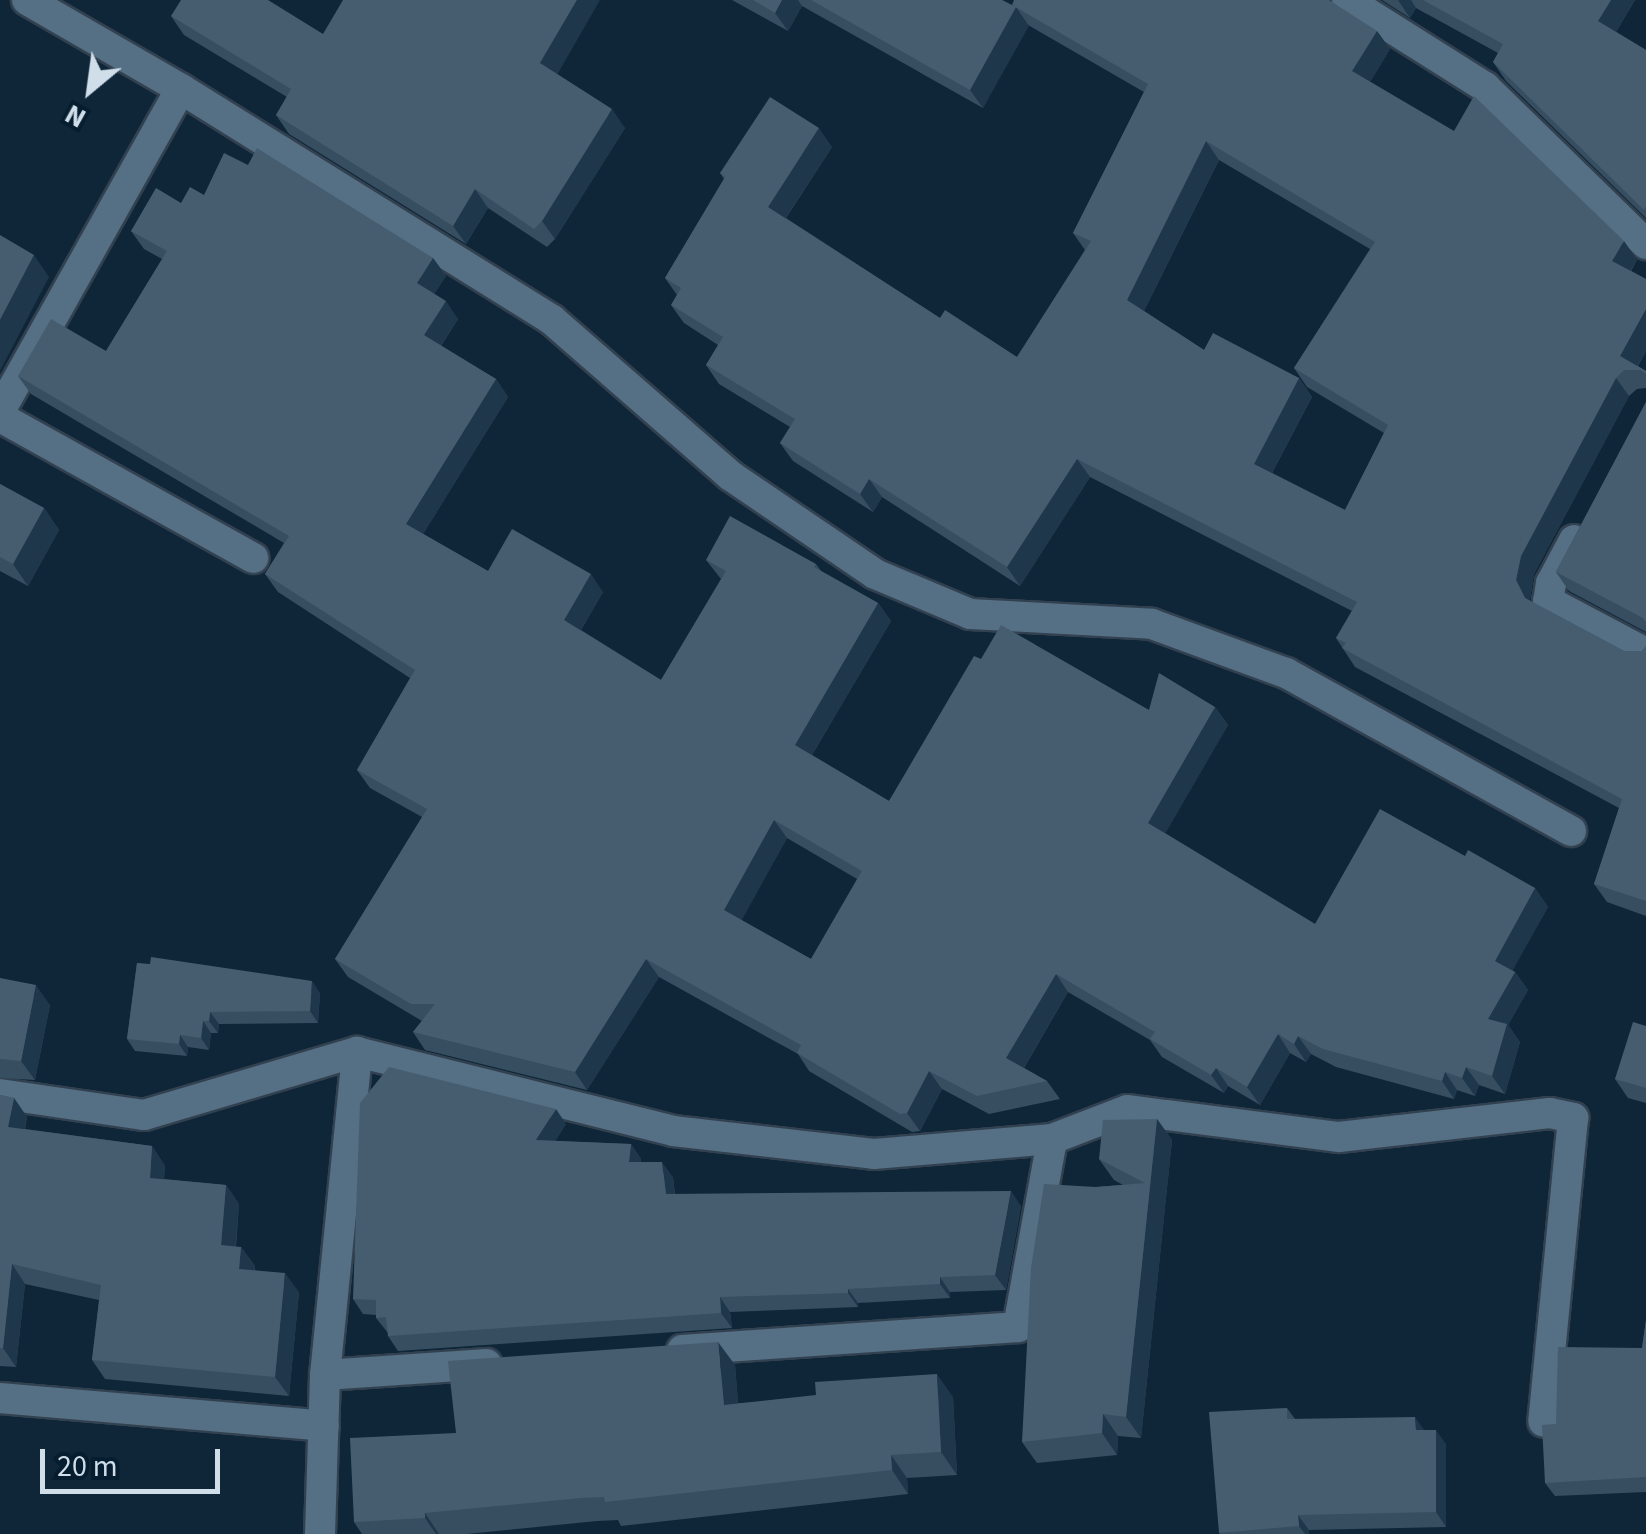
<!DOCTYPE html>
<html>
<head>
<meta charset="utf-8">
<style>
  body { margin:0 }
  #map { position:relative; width:1646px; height:1534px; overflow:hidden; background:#0e2638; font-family:"Source Sans 3",sans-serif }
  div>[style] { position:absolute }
  .roads { filter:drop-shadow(2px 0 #324150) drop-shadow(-2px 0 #324150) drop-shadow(0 2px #324150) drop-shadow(0 -2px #324150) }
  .lane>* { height:30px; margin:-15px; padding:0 15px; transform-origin:15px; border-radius:15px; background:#556f84 }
  .wall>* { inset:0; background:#364e60 }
  .shaded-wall>* { inset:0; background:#1f374a }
  .building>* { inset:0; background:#465d6f }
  span { translate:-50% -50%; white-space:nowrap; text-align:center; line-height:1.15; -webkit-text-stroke:8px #051d2e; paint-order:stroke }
  .north { position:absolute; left:40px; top:40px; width:100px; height:100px; -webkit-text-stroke:8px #051d2e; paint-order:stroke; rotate:209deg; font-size:28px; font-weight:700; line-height:40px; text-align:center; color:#d0deea }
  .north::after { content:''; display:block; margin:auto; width:35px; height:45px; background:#d0deea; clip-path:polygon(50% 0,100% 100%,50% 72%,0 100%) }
  .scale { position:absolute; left:40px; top:1449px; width:180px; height:45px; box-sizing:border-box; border:5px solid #d0deea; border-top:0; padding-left:12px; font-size:30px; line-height:35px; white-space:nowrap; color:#d0deea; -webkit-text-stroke:8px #051d2e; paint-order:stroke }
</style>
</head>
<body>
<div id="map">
  <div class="roads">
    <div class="lane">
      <div style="left:27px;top:0;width:178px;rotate:30deg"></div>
      <div style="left:181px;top:89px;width:437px;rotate:31.9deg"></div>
      <div style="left:552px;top:320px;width:237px;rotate:41.1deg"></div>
      <div style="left:731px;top:476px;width:174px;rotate:34.2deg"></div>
      <div style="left:875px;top:574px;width:103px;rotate:22.8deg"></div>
      <div style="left:970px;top:614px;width:182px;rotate:3.1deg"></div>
      <div style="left:1152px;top:624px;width:143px;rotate:20.1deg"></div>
      <div style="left:1286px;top:673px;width:326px;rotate:29deg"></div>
      <div style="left:1347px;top:0;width:163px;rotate:32.2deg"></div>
      <div style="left:1485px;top:87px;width:225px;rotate:44.3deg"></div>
      <div style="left:0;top:411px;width:369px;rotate:-60.7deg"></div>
      <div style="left:0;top:417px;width:290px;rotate:29.1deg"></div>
      <div style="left:1574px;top:540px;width:49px;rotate:118.1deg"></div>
      <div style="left:1551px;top:583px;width:18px;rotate:99deg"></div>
      <div style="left:1548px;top:601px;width:111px;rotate:28deg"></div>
      <div style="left:0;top:1094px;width:146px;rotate:8.3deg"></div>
      <div style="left:144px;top:1115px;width:222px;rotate:-16.5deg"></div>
      <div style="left:357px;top:1052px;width:326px;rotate:14deg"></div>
      <div style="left:673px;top:1131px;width:202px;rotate:6.5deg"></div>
      <div style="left:874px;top:1154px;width:179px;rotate:-4.8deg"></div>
      <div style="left:1052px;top:1139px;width:80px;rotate:-21.1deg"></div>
      <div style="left:1127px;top:1110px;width:214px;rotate:7.3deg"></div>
      <div style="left:1339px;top:1137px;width:212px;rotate:-6.5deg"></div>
      <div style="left:1550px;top:1113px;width:24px;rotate:12deg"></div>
      <div style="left:1573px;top:1118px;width:305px;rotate:95.6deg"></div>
      <div style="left:682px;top:1350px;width:337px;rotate:-3.9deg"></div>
      <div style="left:1018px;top:1327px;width:191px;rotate:-79.7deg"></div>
      <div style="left:325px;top:1375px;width:162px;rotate:-3.9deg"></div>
      <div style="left:0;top:1398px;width:325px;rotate:4.9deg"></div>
      <div style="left:320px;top:1534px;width:159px;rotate:-88.2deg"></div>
      <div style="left:325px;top:1375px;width:325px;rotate:-84.3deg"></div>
    </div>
  </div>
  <div class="wall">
    <div style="clip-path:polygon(evenodd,732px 0,1002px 0,1013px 6px,1377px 31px,1390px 49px,1370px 82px,1637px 260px,1631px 271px,1646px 279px,1646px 351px,1638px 366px,1646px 371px,1646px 388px,1637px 389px,1629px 396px,1534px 574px,1530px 599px,1530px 601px,1624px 651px,1642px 651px,1646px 646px,1646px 916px,1607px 902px,1594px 884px,1619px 808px,1355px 667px,1336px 638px,1352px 611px,1090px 477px,1020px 586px,882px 497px,873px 512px,793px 461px,780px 443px,790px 427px,719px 384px,706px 365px,718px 345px,684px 323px,671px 305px,677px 295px,665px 278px,724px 179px,720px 173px,832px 147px,786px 218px,940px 318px,1017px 357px,1085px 250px,1073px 233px,1144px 92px,1028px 25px,983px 108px,802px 6px,788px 31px,732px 0,1219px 160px,1370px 249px,1294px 368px,1307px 387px,1384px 433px,1345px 510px,1272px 473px,1312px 397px,1299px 378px,1204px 350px,1144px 311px,1219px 160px)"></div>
    <div style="clip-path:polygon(1382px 0,1635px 0,1616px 32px,1646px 50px,1646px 218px,1506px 81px,1493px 62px,1498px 53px,1416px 8px,1410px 18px)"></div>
    <div style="clip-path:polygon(171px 16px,323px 34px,557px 74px,625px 128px,555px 239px,547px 247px,488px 208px,466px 244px,289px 134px,276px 115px,287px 97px,184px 35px)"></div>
    <div style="clip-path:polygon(evenodd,204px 195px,433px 258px,446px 276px,434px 294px,458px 319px,441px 346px,496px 379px,508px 397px,423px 534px,488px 571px,603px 592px,581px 630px,661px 680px,721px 579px,706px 560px,816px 564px,821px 571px,878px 603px,891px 621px,812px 755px,889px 801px,981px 659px,1149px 710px,1215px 707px,1228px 725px,1165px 833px,1315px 924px,1465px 856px,1535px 888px,1548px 907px,1512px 970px,1515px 972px,1528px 990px,1508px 1025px,1520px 1042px,1505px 1094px,1479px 1085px,1475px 1096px,1457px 1090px,1454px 1099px,1336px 1067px,1311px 1054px,1306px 1062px,1290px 1053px,1260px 1105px,1228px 1086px,1224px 1093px,1162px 1057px,1150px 1040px,1068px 992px,1024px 1068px,1047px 1081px,1060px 1099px,989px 1114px,942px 1089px,920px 1131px,912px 1132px,809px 1071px,798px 1054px,659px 977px,587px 1090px,425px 1050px,413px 1032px,422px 1021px,348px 977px,335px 959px,422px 817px,370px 788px,357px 770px,410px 678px,278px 592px,265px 574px,284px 543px,31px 394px,18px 376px,106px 351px,162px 259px,144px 249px,131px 231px,181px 203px,204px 195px,787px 838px,857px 879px,811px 959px,741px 920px,787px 838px)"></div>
    <div style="clip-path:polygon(1646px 402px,1646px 632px,1569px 591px,1556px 572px)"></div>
    <div style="clip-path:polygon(0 484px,44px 508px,59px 530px,28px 586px,0 571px)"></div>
    <div style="clip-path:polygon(137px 963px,320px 993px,318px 1023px,219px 1024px,218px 1033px,211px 1033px,209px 1050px,188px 1047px,187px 1056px,135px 1051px,127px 1039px)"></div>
    <div style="clip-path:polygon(0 978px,50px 1005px,35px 1080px,0 1078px)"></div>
    <div style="clip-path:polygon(1646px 1026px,1646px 1103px,1628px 1098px,1615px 1079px)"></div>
    <div style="clip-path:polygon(0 1095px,14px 1098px,27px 1117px,25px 1129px,152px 1146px,165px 1166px,164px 1179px,226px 1185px,239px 1204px,236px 1247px,241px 1247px,255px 1266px,255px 1270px,299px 1292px,289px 1396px,105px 1379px,92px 1360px,99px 1300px,25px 1284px,16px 1367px,0 1366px)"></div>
    <div style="clip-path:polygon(1157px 1119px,1172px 1140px,1141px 1438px,1118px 1436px,1117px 1455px,1037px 1463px,1022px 1442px,1096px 1187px,1123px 1185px,1114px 1180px,1099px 1159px)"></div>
    <div style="clip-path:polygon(566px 1124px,555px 1141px,631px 1144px,641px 1159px,641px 1162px,673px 1177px,675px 1194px,1021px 1206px,1006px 1290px,950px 1292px,950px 1298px,858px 1303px,858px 1307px,730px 1312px,732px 1328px,398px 1351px,388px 1336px,388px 1333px,376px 1318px,376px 1315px,363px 1314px,353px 1299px)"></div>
    <div style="clip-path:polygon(1646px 1320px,1646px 1492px,1555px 1496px,1545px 1483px,1556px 1424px,1642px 1348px)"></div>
    <div style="clip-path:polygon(735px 1365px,738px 1403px,953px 1397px,957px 1475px,907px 1478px,908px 1494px,621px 1526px,618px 1520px,597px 1521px,467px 1534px,362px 1534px,354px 1522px,456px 1433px)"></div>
    <div style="clip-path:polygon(1287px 1408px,1295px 1419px,1424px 1430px,1446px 1444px,1446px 1527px,1309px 1530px,1309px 1534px,1220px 1534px,1219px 1533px)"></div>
  </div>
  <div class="shaded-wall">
    <div style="clip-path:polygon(577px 0,600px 0,553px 82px,540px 63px)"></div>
    <div style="clip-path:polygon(782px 0,798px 0,802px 6px,788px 31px,775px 13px)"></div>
    <div style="clip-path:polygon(1398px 0,1411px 0,1416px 8px,1410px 18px)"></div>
    <div style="clip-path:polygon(1611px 0,1635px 0,1611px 40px,1598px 21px)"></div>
    <div style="clip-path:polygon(1016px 7px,1029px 26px,983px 108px,970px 90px)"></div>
    <div style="clip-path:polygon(1377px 31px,1390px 49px,1365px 90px,1352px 71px)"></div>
    <div style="clip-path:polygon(612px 109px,625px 128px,555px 239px,542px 221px)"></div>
    <div style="clip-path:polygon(819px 128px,832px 147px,781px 225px,768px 207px)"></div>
    <div style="clip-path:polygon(1206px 141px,1219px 160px,1140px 319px,1127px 300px)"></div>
    <div style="clip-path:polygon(475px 189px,488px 208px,466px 244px,453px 226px)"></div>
    <div style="clip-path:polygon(1624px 241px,1637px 260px,1625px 279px,1612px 261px)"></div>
    <div style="clip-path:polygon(34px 255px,49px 277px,0 371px,0 320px)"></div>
    <div style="clip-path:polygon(433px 258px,446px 276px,430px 301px,417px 283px)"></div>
    <div style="clip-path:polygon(446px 301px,458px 319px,436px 353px,424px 335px)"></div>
    <div style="clip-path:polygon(1646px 309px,1646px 351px,1635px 370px,1620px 356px)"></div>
    <div style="clip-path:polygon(1299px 378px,1312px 397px,1267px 482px,1254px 464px)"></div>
    <div style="clip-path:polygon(1616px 378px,1629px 396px,1534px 574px,1530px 599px,1538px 617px,1525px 598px,1516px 580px,1521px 556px)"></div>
    <div style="clip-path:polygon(496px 379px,508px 397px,418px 542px,406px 524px)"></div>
    <div style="clip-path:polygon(1077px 459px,1090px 477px,1020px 586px,1007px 567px)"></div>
    <div style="clip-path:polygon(869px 479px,882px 497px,873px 512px,860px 494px)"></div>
    <div style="clip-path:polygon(44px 508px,59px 530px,28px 586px,13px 564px)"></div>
    <div style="clip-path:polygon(591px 574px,603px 592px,576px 638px,564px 620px)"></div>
    <div style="clip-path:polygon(878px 603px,891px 621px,807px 763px,795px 745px)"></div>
    <div style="clip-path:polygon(1215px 707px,1228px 725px,1161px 841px,1148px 823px)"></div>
    <div style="clip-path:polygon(774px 820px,787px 838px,737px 929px,724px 910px)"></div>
    <div style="clip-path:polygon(1535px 888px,1548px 907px,1508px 979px,1495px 961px)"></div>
    <div style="clip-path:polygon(646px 959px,659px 977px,587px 1090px,575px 1072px)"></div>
    <div style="clip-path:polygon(1515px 972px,1528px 990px,1508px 1025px,1520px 1042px,1505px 1094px,1492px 1076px,1488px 1019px)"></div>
    <div style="clip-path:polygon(1056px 974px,1068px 992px,1019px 1076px,1006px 1058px)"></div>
    <div style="clip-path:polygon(312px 981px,320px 993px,318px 1023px,310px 1011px)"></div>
    <div style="clip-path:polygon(36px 985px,50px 1005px,35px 1080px,21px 1061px)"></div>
    <div style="clip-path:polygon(210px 1012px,219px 1024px,218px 1033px,209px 1021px)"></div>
    <div style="clip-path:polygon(203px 1021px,211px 1033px,209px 1050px,201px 1038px)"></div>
    <div style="clip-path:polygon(1278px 1034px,1290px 1053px,1260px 1105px,1247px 1087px)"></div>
    <div style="clip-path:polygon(180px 1035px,188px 1047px,187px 1056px,179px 1044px)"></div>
    <div style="clip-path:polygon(1298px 1036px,1311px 1054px,1306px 1062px,1294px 1044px)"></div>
    <div style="clip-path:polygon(1466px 1067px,1479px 1085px,1475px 1096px,1462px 1078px)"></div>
    <div style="clip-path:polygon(1216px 1068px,1228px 1086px,1224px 1093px,1211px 1075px)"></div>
    <div style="clip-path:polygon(929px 1071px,942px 1089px,920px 1131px,907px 1113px)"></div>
    <div style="clip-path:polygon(1445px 1072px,1457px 1090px,1454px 1099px,1442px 1081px)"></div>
    <div style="clip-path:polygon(14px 1098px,27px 1117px,21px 1146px,8px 1127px)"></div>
    <div style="clip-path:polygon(556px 1109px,566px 1124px,546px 1155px,536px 1140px)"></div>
    <div style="clip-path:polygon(1157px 1119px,1172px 1140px,1141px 1438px,1126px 1417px)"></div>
    <div style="clip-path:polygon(631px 1144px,641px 1159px,640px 1176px,629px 1162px)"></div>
    <div style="clip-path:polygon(152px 1146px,165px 1166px,163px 1197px,150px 1178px)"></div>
    <div style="clip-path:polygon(662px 1162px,673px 1177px,676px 1209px,666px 1194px)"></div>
    <div style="clip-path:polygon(226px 1185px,239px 1204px,234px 1265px,221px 1245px)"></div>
    <div style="clip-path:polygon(1011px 1191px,1021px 1206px,1006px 1290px,995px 1275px)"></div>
    <div style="clip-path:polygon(241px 1247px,255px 1266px,253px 1288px,239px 1269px)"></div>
    <div style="clip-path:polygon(12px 1264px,25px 1284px,16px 1367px,3px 1348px)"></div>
    <div style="clip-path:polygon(285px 1273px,299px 1292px,289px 1396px,275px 1377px)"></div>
    <div style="clip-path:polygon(940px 1277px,950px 1292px,950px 1298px,940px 1284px)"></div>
    <div style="clip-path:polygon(848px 1289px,858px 1303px,858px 1307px,848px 1293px)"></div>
    <div style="clip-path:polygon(720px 1297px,730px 1312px,732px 1328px,721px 1313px)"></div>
    <div style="clip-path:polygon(718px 1342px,735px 1365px,740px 1428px,724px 1405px)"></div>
    <div style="clip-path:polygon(937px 1374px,953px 1397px,957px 1475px,941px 1452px)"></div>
    <div style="clip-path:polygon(1103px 1414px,1118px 1436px,1117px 1455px,1102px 1433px)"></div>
    <div style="clip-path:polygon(1415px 1417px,1425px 1431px,1416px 1430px)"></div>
    <div style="clip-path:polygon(1436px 1430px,1446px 1444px,1446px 1527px,1436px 1512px)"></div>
    <div style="clip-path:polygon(891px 1455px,907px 1478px,908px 1494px,892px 1470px)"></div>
    <div style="clip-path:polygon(425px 1513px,439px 1534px,436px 1534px,425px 1518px)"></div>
    <div style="clip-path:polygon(1298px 1515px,1309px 1530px,1309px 1534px,1305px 1534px,1299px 1526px)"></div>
  </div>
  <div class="building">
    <div style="clip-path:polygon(181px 0,268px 0,323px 34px,343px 0,577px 0,540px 63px,612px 109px,542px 221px,534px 229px,475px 189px,453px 226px,276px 115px,291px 89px,171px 16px)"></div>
    <div style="clip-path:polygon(753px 0,782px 0,775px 13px)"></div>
    <div style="clip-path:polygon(811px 0,1002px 0,1016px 7px,970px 90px)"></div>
    <div style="clip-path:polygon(evenodd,1014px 0,1329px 0,1377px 31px,1352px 71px,1454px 131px,1474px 96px,1624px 241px,1612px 261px,1646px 279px,1646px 309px,1620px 356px,1646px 371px,1646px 374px,1641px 370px,1624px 370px,1616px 378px,1521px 556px,1516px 580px,1525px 598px,1624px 651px,1642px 651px,1646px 646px,1646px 901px,1594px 884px,1622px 799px,1342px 648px,1346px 643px,1336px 638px,1357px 602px,1077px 459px,1007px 567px,869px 479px,860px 494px,780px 443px,795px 419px,706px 365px,723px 337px,671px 305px,681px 288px,665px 278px,725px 177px,720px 173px,770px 97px,819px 128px,768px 207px,940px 318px,945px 310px,1017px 357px,1091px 241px,1073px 233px,1148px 84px,1012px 5px,1014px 0,1206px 141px,1375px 242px,1294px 368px,1388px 425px,1345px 510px,1254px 464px,1299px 378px,1213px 333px,1204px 350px,1127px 300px,1206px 141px)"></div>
    <div style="clip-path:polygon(1423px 0,1611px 0,1598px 21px,1646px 50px,1646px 206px,1644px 210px,1493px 62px,1503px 44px)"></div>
    <div style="clip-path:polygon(evenodd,257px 148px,433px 258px,417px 283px,446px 301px,424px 335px,496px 379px,406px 524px,488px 571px,512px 529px,591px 574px,564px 620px,661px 680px,726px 571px,706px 560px,730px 516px,816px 564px,814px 567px,878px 603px,795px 745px,889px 801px,974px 656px,981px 659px,1001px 625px,1149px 710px,1159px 673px,1215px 707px,1148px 823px,1315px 924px,1380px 809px,1465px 856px,1468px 850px,1535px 888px,1495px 961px,1515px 972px,1488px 1019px,1507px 1024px,1492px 1076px,1466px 1067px,1462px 1078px,1445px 1072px,1442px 1081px,1323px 1049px,1298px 1036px,1294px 1044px,1278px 1034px,1247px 1087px,1216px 1068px,1211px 1075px,1150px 1039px,1155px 1032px,1056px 974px,1006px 1058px,1047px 1081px,977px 1096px,929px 1071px,907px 1113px,900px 1114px,797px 1053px,801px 1045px,646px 959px,575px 1072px,413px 1032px,435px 1004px,411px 1004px,335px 959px,427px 809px,357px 770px,415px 670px,265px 574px,289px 536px,18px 376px,51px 319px,106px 351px,167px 251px,131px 231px,156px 188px,181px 203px,190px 187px,204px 195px,224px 153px,248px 165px,257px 148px,774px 820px,862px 871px,811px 959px,724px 910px,774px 820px)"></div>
    <div style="clip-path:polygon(0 235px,34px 255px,0 320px)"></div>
    <div style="clip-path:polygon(1646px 402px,1646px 622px,1643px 618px,1556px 572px)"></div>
    <div style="clip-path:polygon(0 484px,44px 508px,13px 564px,0 557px)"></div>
    <div style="clip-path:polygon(151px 957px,312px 981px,310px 1011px,210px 1012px,209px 1021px,203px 1021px,201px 1038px,180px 1035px,179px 1044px,127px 1039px,137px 963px,150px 964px)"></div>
    <div style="clip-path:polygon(0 978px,36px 985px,21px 1061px,0 1059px)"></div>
    <div style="clip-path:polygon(1633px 1022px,1646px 1026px,1646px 1088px,1615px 1079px)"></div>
    <div style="clip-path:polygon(389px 1067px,556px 1109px,536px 1140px,631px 1144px,629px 1162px,662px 1162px,666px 1194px,1011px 1191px,995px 1275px,940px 1277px,940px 1284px,848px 1289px,848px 1293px,720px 1297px,721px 1313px,388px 1336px,386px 1317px,376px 1318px,376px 1300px,353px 1299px,360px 1103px)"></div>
    <div style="clip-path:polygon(0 1095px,14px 1098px,8px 1127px,152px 1146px,150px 1178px,226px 1185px,221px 1245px,241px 1247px,239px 1269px,285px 1273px,275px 1377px,92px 1360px,101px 1285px,12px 1264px,3px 1348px,0 1348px)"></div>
    <div style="clip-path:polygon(1157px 1119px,1126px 1417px,1103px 1414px,1102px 1433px,1022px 1442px,1031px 1268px,1044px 1184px,1096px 1187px,1145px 1183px,1099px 1159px,1103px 1120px)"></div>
    <div style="clip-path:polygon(1646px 1320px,1646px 1477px,1545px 1483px,1542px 1425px,1556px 1424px,1558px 1347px,1642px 1348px)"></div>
    <div style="clip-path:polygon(718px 1342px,724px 1405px,816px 1395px,815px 1382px,937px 1374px,941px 1452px,891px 1455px,892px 1470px,605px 1502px,604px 1497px,581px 1498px,425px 1513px,425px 1518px,354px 1522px,350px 1438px,456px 1433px,448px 1361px)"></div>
    <div style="clip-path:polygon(1287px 1408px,1287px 1419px,1415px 1417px,1416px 1430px,1436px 1430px,1436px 1512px,1298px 1515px,1299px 1526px,1219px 1533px,1209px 1412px)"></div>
  </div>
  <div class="north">N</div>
  <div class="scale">20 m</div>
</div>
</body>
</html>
